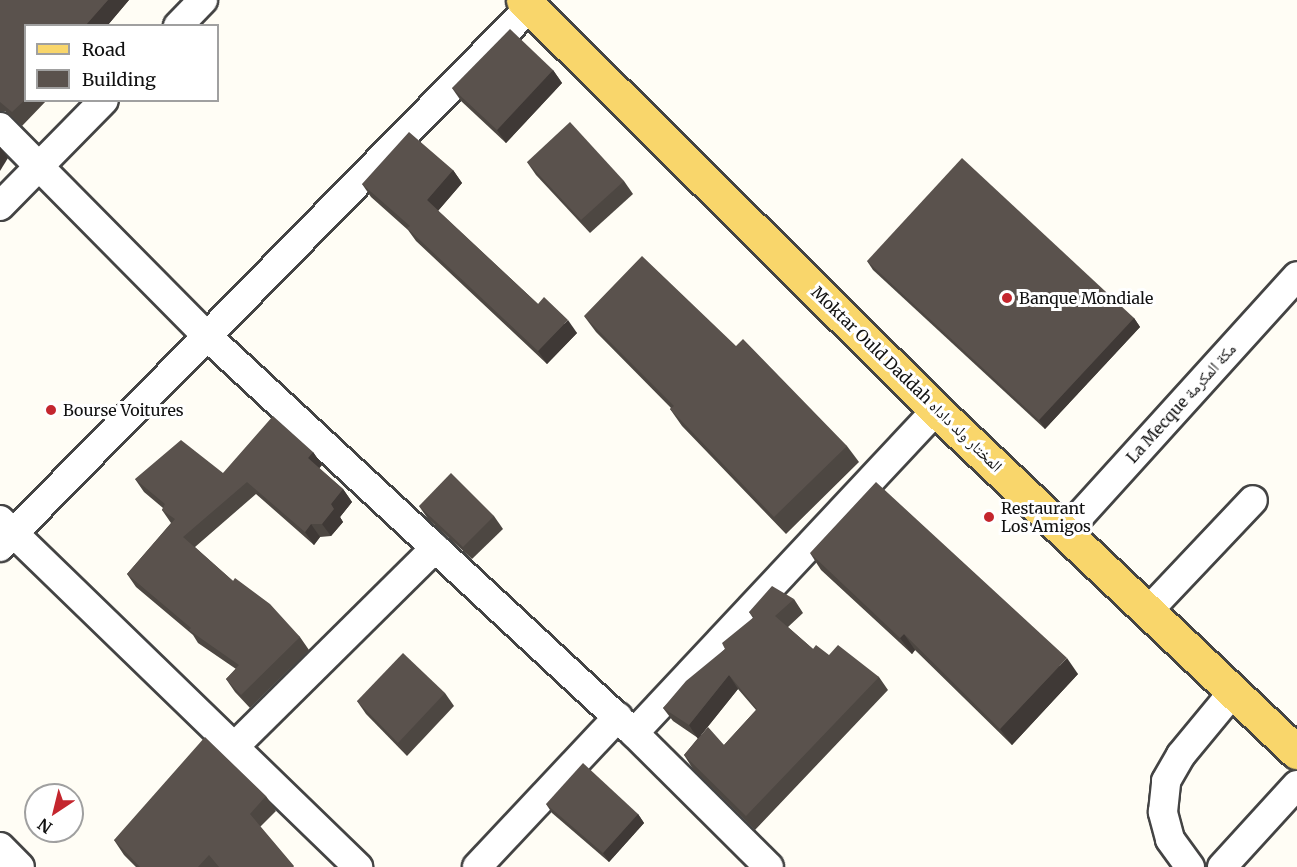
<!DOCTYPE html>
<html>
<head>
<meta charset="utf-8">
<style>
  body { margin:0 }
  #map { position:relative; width:1297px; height:867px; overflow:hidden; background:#fffdf5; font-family:Merriweather,"Noto Naskh Arabic",serif }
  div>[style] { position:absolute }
  .roads { filter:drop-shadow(2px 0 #444) drop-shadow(-2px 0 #444) drop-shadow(0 2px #444) drop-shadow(0 -2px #444) }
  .minor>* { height:28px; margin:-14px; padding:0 14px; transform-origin:14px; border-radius:14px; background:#fff }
  .major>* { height:33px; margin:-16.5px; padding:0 16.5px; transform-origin:16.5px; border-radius:16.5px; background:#f9d66b }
  .wall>* { inset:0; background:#4d4742 }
  .shaded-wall>* { inset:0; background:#3f3936 }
  .building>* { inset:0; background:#5a524d }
  .dots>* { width:16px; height:16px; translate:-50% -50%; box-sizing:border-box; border:3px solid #fff; border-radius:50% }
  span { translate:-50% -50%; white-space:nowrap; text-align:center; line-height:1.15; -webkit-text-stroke:6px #fff; paint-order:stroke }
  .poi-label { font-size:16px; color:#111 }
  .left { translate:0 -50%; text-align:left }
  .street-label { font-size:16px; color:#111 }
  .legend { position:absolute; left:24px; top:24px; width:195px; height:78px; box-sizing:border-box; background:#fff; border:2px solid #a0a0a0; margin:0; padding:8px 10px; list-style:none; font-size:18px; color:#111 }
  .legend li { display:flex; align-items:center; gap:12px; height:30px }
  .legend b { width:30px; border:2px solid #a0a0a0 }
  .north { position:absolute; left:24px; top:783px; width:60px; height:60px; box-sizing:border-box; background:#fff; border:2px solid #a0a0a0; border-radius:50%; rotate:215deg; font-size:16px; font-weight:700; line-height:24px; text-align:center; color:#111 }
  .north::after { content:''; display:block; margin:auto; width:21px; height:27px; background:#c4262e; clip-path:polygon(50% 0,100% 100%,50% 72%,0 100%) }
</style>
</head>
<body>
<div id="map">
  <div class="roads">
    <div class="minor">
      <div style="left:178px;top:26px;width:36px;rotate:-46deg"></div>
      <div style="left:0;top:127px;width:294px;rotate:45.3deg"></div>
      <div style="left:207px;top:336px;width:583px;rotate:42.91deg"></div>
      <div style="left:634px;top:733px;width:190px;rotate:44.8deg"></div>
      <div style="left:0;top:206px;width:148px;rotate:-45.5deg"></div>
      <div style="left:0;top:520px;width:499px;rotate:44.1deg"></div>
      <div style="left:1066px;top:531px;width:344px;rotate:-47.8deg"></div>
      <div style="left:0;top:547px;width:757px;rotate:-45.54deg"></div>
      <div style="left:1149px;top:610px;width:151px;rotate:-46.6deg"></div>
      <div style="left:634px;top:733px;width:442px;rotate:-46.9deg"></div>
      <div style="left:234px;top:747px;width:283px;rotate:-44.7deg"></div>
      <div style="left:0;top:847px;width:28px;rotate:45deg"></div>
      <div style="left:477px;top:867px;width:206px;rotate:-46.8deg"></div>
      <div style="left:1190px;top:867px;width:34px;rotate:-126deg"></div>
      <div style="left:1170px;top:839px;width:28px;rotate:-105deg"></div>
      <div style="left:1163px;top:812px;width:31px;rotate:-84deg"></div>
      <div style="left:1166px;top:781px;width:30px;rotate:-60deg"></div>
      <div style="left:1181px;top:755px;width:83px;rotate:-50.4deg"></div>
      <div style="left:1222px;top:867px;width:111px;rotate:-47.6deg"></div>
    </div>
    <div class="major">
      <div style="left:523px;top:0;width:582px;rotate:44.79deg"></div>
      <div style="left:936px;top:410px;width:497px;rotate:43.5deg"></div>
    </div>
  </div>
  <div class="wall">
    <div style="clip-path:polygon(0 0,129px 0,107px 26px,26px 26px,26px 100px,47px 100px,22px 126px,5px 111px,0 111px)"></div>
    <div style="clip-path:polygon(553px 70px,562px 83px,506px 143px,461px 101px,452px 88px)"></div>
    <div style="clip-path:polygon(527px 162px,624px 181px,633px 194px,590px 233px,536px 175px)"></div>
    <div style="clip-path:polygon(453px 170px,462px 183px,438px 211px,538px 304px,577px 333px,547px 364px,416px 241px,408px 230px,371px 197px,362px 184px)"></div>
    <div style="clip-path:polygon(867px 261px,1134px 318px,1140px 327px,1045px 429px,873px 270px)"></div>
    <div style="clip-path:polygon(584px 316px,847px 446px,859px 462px,786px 534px,682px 426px,670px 409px,671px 408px,596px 332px)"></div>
    <div style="clip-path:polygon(313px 452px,322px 465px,319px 468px,343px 489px,352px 502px,340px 517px,343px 522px,331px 536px,320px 537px,314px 545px,256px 494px,195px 547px,233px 581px,300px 637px,309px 650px,250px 708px,235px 692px,226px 679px,236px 669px,198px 643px,193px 635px,136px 587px,127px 574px,171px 523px,162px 510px,163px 508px,144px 492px,135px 479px,223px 473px)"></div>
    <div style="clip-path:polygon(419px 506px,494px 516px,503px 529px,472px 559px,428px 519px)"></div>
    <div style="clip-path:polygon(810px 553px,1078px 674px,1012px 745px,915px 650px,912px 654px,821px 570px)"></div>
    <div style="clip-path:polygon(evenodd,794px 599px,803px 613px,788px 627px,813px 649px,879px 677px,888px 690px,755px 830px,693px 769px,684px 755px,698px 738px,673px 721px,663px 708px,725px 649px,753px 618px,749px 612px,794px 599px,738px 689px,756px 710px,724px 745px,701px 735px,738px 689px)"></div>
    <div style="clip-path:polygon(445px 693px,454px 706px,407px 756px,366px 714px,357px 701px)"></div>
    <div style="clip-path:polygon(266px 796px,276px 811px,260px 827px,294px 867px,136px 867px,124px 855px,114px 840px)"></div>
    <div style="clip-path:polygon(546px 804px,638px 814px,644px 823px,609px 862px,552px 813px)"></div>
  </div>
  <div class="shaded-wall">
    <div style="clip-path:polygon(108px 0,129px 0,107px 26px,85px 26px)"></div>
    <div style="clip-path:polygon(553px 70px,562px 83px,506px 143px,497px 130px)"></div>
    <div style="clip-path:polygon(0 147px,8px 158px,0 171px)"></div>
    <div style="clip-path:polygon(453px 170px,462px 183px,436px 213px,427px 200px)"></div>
    <div style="clip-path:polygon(1134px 318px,1140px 327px,1045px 429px,1039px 420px)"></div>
    <div style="clip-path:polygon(568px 320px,577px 333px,547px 364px,538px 351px)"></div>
    <div style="clip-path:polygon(313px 452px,322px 465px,317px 471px,308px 458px)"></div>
    <div style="clip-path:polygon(343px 489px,352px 502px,340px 517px,343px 522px,331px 536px,322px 524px,331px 504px)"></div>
    <div style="clip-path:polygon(311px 524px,320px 537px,314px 545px,305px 532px)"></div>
    <div style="clip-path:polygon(904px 634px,915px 650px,912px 654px,900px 638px)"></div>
    <div style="clip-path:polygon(1067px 658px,1078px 674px,1012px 745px,1000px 729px)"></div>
    <div style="clip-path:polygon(729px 675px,738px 689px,698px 739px,689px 725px)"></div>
    <div style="clip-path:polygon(638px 814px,644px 823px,609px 862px,603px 853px)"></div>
  </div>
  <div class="building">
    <div style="clip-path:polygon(0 0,108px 0,85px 26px,26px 26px,26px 99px,12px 112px,0 102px)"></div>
    <div style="clip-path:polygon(510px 29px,553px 70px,497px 130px,452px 88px)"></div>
    <div style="clip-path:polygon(570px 122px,624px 181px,581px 220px,527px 162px)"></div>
    <div style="clip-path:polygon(409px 132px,453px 170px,427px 200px,538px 304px,544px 297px,568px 320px,538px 351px,407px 228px,410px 226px,362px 184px)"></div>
    <div style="clip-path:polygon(962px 158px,1134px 318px,1039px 420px,867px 261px)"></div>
    <div style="clip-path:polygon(642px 256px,736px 346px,743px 339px,847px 446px,774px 517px,670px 409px,674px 406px,584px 316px)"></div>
    <div style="clip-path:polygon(273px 416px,313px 452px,308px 458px,343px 489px,331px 504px,334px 509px,322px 524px,311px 524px,305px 532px,247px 482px,183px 537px,233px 581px,235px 578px,270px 604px,300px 637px,241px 695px,226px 679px,239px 665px,189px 630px,191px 628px,127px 574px,175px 519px,162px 510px,165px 504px,135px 479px,181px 440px,223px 473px)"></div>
    <div style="clip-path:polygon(451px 473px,494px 516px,463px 547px,419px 506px)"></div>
    <div style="clip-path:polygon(876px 482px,1067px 658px,1000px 729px,904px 634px,900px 638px,810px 553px)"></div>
    <div style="clip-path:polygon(772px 586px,794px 599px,775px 616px,813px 649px,816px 645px,829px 655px,838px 645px,879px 677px,746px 816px,684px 755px,708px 727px,724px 745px,757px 709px,729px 675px,689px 725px,663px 708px,686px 681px,725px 649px,722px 643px,754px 617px,749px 612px)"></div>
    <div style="clip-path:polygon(403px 653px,445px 693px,398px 743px,357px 701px)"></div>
    <div style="clip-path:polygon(205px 737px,266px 796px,250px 814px,294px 866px,292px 867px,219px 867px,209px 855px,198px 867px,140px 867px,114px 840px)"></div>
    <div style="clip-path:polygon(583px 763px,638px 814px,603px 853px,546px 804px)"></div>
  </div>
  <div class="dots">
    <div style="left:1007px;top:298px;background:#c4262e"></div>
    <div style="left:51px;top:410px;background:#c4262e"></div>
    <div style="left:989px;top:517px;background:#c4262e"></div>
  </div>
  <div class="poi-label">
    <span class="left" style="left:1019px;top:298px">Banque Mondiale</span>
    <span class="left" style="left:63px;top:410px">Bourse Voitures</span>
    <span class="left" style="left:1001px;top:517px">Restaurant<br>Los Amigos</span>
  </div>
  <div class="street-label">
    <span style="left:907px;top:379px;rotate:44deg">Moktar Ould Daddah المختار ولد داداه</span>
    <span style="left:1181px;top:403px;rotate:-48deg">La Mecque مكة المكرمة</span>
  </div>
  <ul class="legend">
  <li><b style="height:8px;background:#f9d66b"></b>Road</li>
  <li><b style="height:16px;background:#5a524d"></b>Building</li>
  </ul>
  <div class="north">N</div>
</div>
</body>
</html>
